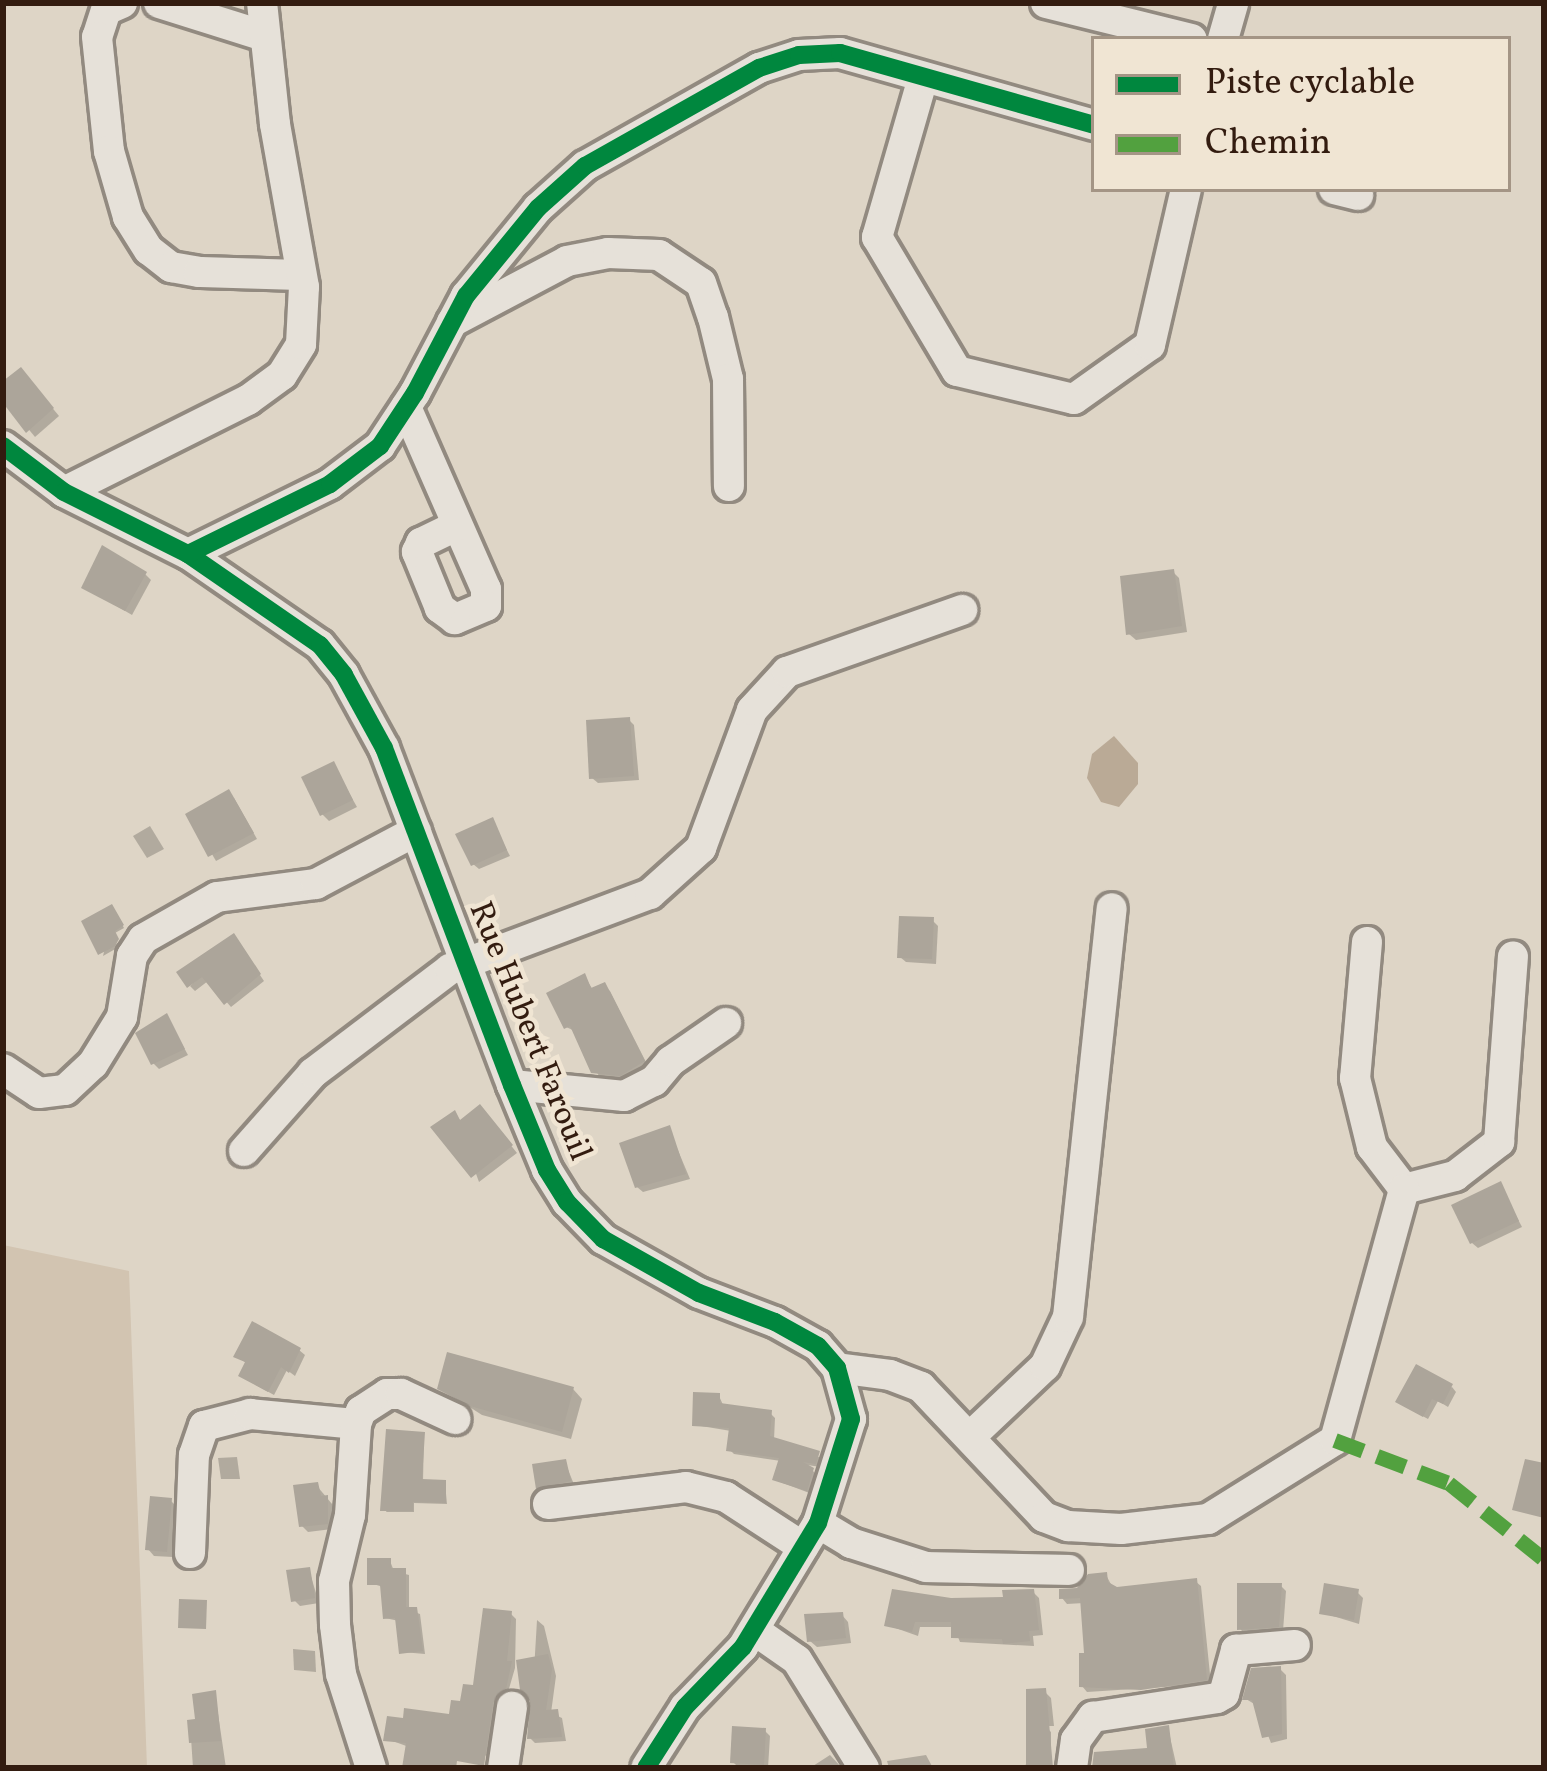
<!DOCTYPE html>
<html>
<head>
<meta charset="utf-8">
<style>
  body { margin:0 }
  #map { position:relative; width:1547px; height:1771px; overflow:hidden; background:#ded5c6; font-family:Vollkorn,serif }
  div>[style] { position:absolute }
  .green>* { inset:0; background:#d2c4b1 }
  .water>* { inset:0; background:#baaa96 }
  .shadow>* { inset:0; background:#0003 }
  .building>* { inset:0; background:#aca59a }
  .roads { filter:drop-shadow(3px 0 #928a80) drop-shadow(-3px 0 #928a80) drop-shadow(0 3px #928a80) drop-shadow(0 -3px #928a80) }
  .minor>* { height:30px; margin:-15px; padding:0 15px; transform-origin:15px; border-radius:15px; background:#e6e1d9 }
  .quiet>* { height:15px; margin-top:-7.5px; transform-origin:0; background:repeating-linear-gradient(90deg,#52a13f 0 30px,transparent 0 45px) }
  .cycleway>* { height:18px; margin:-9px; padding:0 9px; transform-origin:9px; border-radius:9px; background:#00873e }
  span { translate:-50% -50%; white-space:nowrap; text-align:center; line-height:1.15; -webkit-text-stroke:9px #f0e5d3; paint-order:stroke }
  .street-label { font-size:33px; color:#331c10 }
  .frame { position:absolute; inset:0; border:6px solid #331c10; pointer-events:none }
  .legend { position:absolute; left:1091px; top:36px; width:420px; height:156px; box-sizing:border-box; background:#f0e5d3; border:3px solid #a49585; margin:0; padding:15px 21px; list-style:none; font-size:36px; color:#331c10 }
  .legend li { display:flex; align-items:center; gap:24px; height:60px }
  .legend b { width:60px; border:3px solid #a49585 }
</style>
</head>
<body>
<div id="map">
  <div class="green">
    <div style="clip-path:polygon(3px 1245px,129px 1271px,147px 1768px,3px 1768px)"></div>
  </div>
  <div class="water">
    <div style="clip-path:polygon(1114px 736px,1138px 763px,1138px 784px,1119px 807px,1101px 802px,1087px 778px,1092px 754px)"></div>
  </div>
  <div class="shadow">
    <div style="clip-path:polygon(27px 377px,59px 416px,35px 437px,3px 398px,3px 385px)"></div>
    <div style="clip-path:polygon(1173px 572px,1179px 578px,1187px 632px,1136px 640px,1129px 634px)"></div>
    <div style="clip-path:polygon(145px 574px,151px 580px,132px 615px,84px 587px)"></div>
    <div style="clip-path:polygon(629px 720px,634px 725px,639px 780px,598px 783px,592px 778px)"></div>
    <div style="clip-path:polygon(333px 764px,357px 807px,329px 821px,322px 814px)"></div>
    <div style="clip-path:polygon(234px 798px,257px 839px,216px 861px,189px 815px)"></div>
    <div style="clip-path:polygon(492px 821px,510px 856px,479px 869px,473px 864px)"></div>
    <div style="clip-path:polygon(150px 826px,164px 849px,147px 858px,133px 836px)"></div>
    <div style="clip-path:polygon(114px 910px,124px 928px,115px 933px,117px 948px,103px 956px)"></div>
    <div style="clip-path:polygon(932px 920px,938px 926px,936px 964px,906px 962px,900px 957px)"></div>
    <div style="clip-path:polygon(238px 942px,264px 981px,231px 1007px,208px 981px,195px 991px,190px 986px)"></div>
    <div style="clip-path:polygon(585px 977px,593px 990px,604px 986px,610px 991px,649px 1068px,627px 1081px,600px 1078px,575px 1031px,566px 1027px)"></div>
    <div style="clip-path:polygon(167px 1017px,188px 1055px,159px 1069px,153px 1063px)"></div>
    <div style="clip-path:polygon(454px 1114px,462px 1122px,486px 1114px,517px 1153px,479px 1182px)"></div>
    <div style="clip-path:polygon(669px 1129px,690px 1179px,643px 1192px,637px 1187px)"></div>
    <div style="clip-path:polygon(1500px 1185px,1522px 1227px,1478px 1248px,1472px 1243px)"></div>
    <div style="clip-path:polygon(299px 1350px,305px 1355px,295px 1376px,287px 1370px,274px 1395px,247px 1380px,248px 1364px,236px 1356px)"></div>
    <div style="clip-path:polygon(1452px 1387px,1456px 1392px,1448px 1407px,1438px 1401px,1428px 1419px,1404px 1406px)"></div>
    <div style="clip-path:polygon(440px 1388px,573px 1389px,582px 1399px,571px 1439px,482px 1415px)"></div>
    <div style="clip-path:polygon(719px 1396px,724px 1407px,770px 1413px,775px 1418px,774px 1440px,824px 1459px,821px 1467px,807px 1465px,818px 1476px,812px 1494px,775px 1480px,781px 1461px,734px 1454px,729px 1449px,731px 1431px,695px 1425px)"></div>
    <div style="clip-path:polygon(424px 1435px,423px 1482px,445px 1483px,447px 1504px,414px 1503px,414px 1512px,386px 1512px)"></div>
    <div style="clip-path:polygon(237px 1457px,240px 1479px,221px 1479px,218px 1458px)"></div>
    <div style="clip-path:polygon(565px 1462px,575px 1487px,544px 1493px,539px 1487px)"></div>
    <div style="clip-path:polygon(317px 1486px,332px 1504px,332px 1529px,308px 1532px,302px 1526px)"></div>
    <div style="clip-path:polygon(171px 1501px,177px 1507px,173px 1557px,154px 1556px,148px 1549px)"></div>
    <div style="clip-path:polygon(390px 1561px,394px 1571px,409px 1575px,409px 1610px,420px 1614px,425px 1654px,402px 1652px,399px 1621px,385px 1618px,383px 1587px,370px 1583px)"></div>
    <div style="clip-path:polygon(309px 1570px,319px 1603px,300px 1606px,294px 1600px)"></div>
    <div style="clip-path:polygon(1106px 1575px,1113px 1588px,1195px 1581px,1201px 1586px,1211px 1684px,1087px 1692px,1082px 1686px,1088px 1656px,1084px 1603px,1067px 1604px,1062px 1598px)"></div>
    <div style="clip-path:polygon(1281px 1586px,1286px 1591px,1283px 1631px,1245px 1634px,1240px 1629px)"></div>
    <div style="clip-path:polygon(1033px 1592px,1039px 1598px,1043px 1635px,1033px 1636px,1034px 1646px,960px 1642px,954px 1627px,920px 1627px,918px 1636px,887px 1625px,951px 1601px,1006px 1600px)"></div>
    <div style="clip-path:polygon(1357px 1592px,1363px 1598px,1359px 1624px,1323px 1613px)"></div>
    <div style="clip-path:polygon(511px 1614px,516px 1619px,515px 1668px,490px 1755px,411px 1765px,409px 1747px,387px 1739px,452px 1718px,475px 1689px)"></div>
    <div style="clip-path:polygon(842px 1615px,848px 1622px,851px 1643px,817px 1647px,810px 1641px)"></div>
    <div style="clip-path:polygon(537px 1620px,544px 1626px,556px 1676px,551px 1713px,562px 1718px,566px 1741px,535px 1743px,530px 1738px)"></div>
    <div style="clip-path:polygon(293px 1649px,315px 1651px,316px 1672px,294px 1670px)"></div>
    <div style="clip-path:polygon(1280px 1669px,1286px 1675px,1287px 1739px,1271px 1743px,1256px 1705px,1246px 1699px)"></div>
    <div style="clip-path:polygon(1044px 1691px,1051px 1698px,1054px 1726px,1045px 1726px,1051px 1732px,1051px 1768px,1019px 1768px,1029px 1763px)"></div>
    <div style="clip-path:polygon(215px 1693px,226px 1768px,193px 1768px,190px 1723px,199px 1722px)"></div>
    <div style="clip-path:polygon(1168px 1728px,1177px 1768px,1095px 1768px,1151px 1751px)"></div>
    <div style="clip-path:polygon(765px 1731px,770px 1736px,768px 1768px,738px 1767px,733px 1762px)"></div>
    <div style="clip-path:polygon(830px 1755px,842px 1768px,812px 1768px,813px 1766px)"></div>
    <div style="clip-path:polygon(926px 1755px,933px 1768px,889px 1768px,887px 1761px)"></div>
  </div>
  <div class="building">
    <div style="clip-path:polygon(21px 367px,54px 408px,26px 433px,3px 403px,3px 381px)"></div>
    <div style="clip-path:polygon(102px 545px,147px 572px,125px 611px,81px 588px)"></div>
    <div style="clip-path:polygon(1174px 569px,1182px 626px,1126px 635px,1120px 576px)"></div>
    <div style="clip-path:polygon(630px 717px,634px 776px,589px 779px,586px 720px)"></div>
    <div style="clip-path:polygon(334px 761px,353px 800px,320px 816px,301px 777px)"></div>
    <div style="clip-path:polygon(229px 789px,254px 833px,208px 857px,185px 814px)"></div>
    <div style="clip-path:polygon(493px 817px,507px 850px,471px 866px,455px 834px)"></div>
    <div style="clip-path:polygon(112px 904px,124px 925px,115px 931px,119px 939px,115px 946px,98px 955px,81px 921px)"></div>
    <div style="clip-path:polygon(899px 916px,934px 917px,932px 959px,897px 958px)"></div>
    <div style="clip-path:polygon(234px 933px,261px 974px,224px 1005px,202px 977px,187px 988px,176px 972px)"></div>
    <div style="clip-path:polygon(585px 973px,591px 988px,605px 982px,645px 1061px,620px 1076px,591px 1073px,570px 1026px,564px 1029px,546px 993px)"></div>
    <div style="clip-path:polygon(167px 1013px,185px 1049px,151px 1065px,135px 1033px)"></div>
    <div style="clip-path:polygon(480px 1104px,513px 1145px,471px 1178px,430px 1127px,455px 1110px,460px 1120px)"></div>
    <div style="clip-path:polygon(670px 1125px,686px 1174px,635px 1188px,619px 1143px)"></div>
    <div style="clip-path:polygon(1501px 1181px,1519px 1221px,1470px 1244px,1451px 1205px)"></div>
    <div style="clip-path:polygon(252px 1321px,301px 1348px,289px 1373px,281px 1367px,268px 1392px,238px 1376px,245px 1362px,233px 1357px)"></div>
    <div style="clip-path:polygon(447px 1352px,574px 1387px,562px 1432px,470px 1406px,437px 1389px)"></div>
    <div style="clip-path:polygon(1416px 1364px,1453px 1384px,1443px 1404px,1432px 1399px,1423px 1417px,1395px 1402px)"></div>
    <div style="clip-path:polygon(693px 1392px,720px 1393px,720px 1403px,772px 1410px,770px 1436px,820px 1451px,816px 1464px,803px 1462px,814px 1468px,807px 1491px,772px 1480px,779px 1458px,726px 1451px,729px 1428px,692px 1426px)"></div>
    <div style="clip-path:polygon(386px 1429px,425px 1432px,422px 1479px,446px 1480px,446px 1503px,413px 1502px,413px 1511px,380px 1511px)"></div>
    <div style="clip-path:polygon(566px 1459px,571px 1481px,536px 1489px,532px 1464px)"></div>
    <div style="clip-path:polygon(1525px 1459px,1544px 1463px,1544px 1518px,1512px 1510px)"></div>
    <div style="clip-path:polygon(318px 1482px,321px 1496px,328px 1495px,328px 1524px,299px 1527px,293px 1485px)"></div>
    <div style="clip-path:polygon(150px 1496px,172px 1498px,167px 1552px,145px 1550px)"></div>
    <div style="clip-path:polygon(367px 1558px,391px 1558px,391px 1568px,406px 1568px,406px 1607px,417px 1607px,423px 1651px,399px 1654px,395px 1618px,383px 1619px,380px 1585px,367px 1585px)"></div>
    <div style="clip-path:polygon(310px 1567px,315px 1598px,291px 1602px,286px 1570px)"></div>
    <div style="clip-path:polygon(1107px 1572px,1108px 1582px,1117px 1587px,1197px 1578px,1207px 1680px,1141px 1690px,1079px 1687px,1079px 1653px,1084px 1653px,1080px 1598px,1059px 1599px,1059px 1589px,1077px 1588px,1088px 1574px)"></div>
    <div style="clip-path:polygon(1237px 1583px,1282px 1583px,1279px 1627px,1237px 1630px)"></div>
    <div style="clip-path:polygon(1324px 1583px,1359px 1589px,1354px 1620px,1319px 1614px)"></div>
    <div style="clip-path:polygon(892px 1589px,951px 1598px,1003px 1597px,1002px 1590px,1034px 1589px,1039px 1630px,1029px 1631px,1030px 1641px,1003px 1644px,1002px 1639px,951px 1638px,951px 1622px,915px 1622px,912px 1632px,884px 1626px)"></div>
    <div style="clip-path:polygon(179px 1599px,207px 1600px,206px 1629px,178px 1628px)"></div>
    <div style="clip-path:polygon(483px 1608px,512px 1611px,507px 1661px,512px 1661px,506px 1689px,493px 1703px,484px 1766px,457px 1761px,456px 1768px,402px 1768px,406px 1743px,383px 1741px,387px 1716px,403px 1718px,404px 1708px,449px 1714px,451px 1700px,460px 1701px,463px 1684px,473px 1685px)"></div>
    <div style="clip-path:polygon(843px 1612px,846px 1638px,807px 1642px,804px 1614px)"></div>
    <div style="clip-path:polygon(548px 1654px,552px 1669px,546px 1710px,558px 1709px,562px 1737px,527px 1739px,530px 1701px,520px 1690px,516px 1660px)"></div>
    <div style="clip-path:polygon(1281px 1666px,1282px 1734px,1262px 1738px,1252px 1700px,1242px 1700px,1251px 1668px)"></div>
    <div style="clip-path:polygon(1046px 1688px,1053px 1768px,1026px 1768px,1026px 1689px)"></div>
    <div style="clip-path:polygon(216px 1690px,221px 1741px,189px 1743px,187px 1720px,195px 1719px,192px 1694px)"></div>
    <div style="clip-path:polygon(1169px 1725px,1174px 1768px,1092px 1768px,1094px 1752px,1147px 1748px,1145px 1729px)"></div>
    <div style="clip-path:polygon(732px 1726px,766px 1728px,764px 1765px,730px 1763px)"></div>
  </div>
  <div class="roads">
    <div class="minor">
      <div style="left:122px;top:3px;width:17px;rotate:156deg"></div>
      <div style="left:106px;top:10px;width:28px;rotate:108deg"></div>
      <div style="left:97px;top:37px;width:115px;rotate:84deg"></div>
      <div style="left:109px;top:151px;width:69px;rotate:73.9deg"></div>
      <div style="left:128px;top:217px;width:39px;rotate:58deg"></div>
      <div style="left:149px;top:250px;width:28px;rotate:38deg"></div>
      <div style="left:171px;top:267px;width:28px;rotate:10deg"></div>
      <div style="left:199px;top:272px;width:102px;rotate:1.7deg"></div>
      <div style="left:159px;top:3px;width:110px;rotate:17.4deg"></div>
      <div style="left:1046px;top:3px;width:150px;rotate:13.9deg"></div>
      <div style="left:1223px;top:39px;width:37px;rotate:-74deg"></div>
      <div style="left:923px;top:78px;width:166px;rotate:106.1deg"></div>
      <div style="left:877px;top:237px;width:156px;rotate:59.2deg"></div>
      <div style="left:957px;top:371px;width:120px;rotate:13.5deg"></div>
      <div style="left:1074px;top:399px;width:93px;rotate:-35.4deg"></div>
      <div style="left:1150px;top:345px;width:160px;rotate:-77deg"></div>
      <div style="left:1334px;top:189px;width:25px;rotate:14deg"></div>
      <div style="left:452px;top:322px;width:130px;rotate:-27.9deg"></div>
      <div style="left:567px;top:261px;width:42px;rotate:-11deg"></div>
      <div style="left:608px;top:253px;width:51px;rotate:2.2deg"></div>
      <div style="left:659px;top:255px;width:50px;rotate:33.7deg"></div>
      <div style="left:701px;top:283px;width:36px;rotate:71deg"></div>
      <div style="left:713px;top:317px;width:64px;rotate:76.4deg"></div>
      <div style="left:728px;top:379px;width:107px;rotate:89.5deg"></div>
      <div style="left:406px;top:407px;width:199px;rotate:66.3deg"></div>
      <div style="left:486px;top:589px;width:17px;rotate:90deg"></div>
      <div style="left:486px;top:606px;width:34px;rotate:157deg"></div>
      <div style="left:455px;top:619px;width:19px;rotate:-144deg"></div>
      <div style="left:440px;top:608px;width:61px;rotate:-112.3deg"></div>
      <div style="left:417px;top:552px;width:10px;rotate:-66deg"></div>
      <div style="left:421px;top:543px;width:39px;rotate:-26deg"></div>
      <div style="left:3px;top:446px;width:76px;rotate:37deg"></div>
      <div style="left:64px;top:492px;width:139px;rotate:26.6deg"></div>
      <div style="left:188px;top:554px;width:160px;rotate:34.6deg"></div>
      <div style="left:320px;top:645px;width:38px;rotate:51deg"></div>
      <div style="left:344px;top:675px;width:83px;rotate:61.3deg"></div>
      <div style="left:384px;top:748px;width:360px;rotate:69.2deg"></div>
      <div style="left:512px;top:1085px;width:92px;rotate:67.6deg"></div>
      <div style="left:547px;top:1170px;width:38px;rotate:58deg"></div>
      <div style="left:567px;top:1202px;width:52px;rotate:45.8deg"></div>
      <div style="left:603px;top:1239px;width:110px;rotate:29.4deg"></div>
      <div style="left:699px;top:1293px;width:81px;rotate:20.9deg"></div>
      <div style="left:775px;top:1322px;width:49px;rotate:29.2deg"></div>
      <div style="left:818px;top:1346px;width:29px;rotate:49deg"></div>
      <div style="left:837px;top:1368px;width:53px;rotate:74.6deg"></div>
      <div style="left:851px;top:1419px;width:109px;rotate:107.6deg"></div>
      <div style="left:818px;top:1523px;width:145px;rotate:121.2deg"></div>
      <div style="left:743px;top:1647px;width:83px;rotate:134deg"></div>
      <div style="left:685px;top:1707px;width:72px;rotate:122.6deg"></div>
      <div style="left:64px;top:492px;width:206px;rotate:-26.6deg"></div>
      <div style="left:248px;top:400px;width:42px;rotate:-36.3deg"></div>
      <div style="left:282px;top:375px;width:36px;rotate:-58deg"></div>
      <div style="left:301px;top:344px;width:57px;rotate:-87deg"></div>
      <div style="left:304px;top:287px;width:166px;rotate:-100.1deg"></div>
      <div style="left:275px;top:124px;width:122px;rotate:-96.1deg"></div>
      <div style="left:188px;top:554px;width:158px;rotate:-26.2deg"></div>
      <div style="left:330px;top:484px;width:63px;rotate:-37.2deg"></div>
      <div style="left:380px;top:446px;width:64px;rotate:-56.6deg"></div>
      <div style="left:415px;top:393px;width:110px;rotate:-62.3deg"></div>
      <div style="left:466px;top:296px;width:114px;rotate:-50.7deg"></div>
      <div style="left:538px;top:208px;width:63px;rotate:-41.8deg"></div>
      <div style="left:585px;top:166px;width:200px;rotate:-29.4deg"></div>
      <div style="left:759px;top:68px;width:42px;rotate:-18deg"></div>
      <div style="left:799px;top:55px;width:41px;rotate:-2.8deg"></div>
      <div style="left:840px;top:53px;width:264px;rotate:15.8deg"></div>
      <div style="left:1367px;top:942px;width:137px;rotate:95deg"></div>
      <div style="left:1355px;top:1078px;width:71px;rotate:76.2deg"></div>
      <div style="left:1372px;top:1147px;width:53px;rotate:52.7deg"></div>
      <div style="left:1404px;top:1189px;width:53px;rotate:-14.3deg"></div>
      <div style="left:1455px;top:1176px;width:56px;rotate:-37.7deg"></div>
      <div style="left:1499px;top:1142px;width:186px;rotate:-85.7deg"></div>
      <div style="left:3px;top:1069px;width:43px;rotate:33.7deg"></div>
      <div style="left:39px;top:1093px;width:26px;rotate:-7deg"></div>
      <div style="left:65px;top:1090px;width:38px;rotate:-43deg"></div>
      <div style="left:93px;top:1064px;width:55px;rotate:-58.3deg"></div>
      <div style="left:122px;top:1017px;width:62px;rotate:-80.7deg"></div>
      <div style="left:132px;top:956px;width:20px;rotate:-57deg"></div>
      <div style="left:143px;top:939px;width:85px;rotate:-29.6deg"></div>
      <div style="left:217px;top:897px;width:100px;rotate:-7.5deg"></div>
      <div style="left:316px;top:884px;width:113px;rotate:-27.9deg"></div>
      <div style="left:512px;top:1085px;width:113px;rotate:5.6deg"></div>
      <div style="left:624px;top:1096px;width:34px;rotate:-27deg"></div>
      <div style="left:654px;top:1081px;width:26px;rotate:-50deg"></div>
      <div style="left:671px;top:1061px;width:67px;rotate:-34.6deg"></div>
      <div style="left:244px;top:1151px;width:104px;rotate:-48.5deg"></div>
      <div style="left:313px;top:1073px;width:172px;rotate:-37.2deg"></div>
      <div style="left:450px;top:969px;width:214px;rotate:-20.6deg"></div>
      <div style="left:650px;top:894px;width:69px;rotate:-42deg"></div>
      <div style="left:701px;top:848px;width:147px;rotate:-69.7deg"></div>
      <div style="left:752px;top:710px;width:52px;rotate:-47.4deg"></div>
      <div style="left:787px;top:672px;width:186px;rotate:-19.5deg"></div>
      <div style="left:837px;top:1368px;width:53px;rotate:7.5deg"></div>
      <div style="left:890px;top:1375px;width:33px;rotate:21deg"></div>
      <div style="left:921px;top:1387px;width:179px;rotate:46.6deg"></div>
      <div style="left:1044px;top:1517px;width:26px;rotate:21deg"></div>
      <div style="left:1068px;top:1526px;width:53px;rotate:3.2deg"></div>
      <div style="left:1121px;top:1529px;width:88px;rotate:-6.6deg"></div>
      <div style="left:1208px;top:1519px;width:150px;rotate:-31.9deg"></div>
      <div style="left:1335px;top:1440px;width:260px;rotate:-74.6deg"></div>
      <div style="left:971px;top:1436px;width:102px;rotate:-43.4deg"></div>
      <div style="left:1045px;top:1366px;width:54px;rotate:-64.9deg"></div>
      <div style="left:1068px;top:1317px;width:411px;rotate:-83.9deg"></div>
      <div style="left:548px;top:1504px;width:139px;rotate:-7deg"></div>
      <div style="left:686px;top:1487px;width:41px;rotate:14deg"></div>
      <div style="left:726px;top:1497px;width:92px;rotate:33deg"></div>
      <div style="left:818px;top:1523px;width:39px;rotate:31deg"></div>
      <div style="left:851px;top:1543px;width:79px;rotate:17.7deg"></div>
      <div style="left:926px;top:1567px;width:143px;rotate:1.2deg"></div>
      <div style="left:190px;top:1553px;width:98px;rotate:-87.7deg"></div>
      <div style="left:194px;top:1455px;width:31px;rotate:-71deg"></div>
      <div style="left:204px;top:1426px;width:48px;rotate:-14.6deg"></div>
      <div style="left:250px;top:1414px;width:106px;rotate:5.4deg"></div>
      <div style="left:754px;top:1630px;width:52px;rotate:34.9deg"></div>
      <div style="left:797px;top:1660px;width:127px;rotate:58.2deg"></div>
      <div style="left:371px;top:1768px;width:99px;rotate:-107.7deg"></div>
      <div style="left:341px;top:1674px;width:49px;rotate:-97deg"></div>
      <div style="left:335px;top:1625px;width:44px;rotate:-91.3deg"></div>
      <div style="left:334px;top:1581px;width:68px;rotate:-76.4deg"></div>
      <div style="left:350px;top:1515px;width:91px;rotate:-86.2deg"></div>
      <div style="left:356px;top:1424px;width:14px;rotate:-69deg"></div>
      <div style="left:361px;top:1411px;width:31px;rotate:-33deg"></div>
      <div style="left:387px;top:1394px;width:14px"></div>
      <div style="left:401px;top:1394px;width:60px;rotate:24.8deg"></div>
      <div style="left:503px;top:1768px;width:62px;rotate:-81.6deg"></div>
      <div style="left:1072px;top:1768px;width:28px;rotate:-82deg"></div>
      <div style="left:1076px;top:1740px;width:29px;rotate:-54deg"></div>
      <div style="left:1093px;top:1717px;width:125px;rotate:-8.7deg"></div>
      <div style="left:1217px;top:1698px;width:8px;rotate:-30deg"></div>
      <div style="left:1224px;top:1694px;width:46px;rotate:-74.7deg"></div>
      <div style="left:1236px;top:1650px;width:59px;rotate:-4.8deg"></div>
    </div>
  </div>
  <div class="quiet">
    <div style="left:1335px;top:1440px;width:122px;rotate:20.7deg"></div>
    <div style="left:1449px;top:1483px;width:122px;rotate:38.7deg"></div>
  </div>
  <div class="cycleway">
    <div style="left:3px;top:446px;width:76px;rotate:37deg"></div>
    <div style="left:64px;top:492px;width:139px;rotate:26.6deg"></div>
    <div style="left:188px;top:554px;width:160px;rotate:34.6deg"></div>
    <div style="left:320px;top:645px;width:38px;rotate:51deg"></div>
    <div style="left:344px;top:675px;width:83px;rotate:61.3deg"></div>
    <div style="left:384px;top:748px;width:360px;rotate:69.2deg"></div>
    <div style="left:512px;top:1085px;width:92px;rotate:67.6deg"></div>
    <div style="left:547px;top:1170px;width:38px;rotate:58deg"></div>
    <div style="left:567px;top:1202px;width:52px;rotate:45.8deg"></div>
    <div style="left:603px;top:1239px;width:110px;rotate:29.4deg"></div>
    <div style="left:699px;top:1293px;width:81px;rotate:20.9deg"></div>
    <div style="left:775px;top:1322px;width:49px;rotate:29.2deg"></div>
    <div style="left:818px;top:1346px;width:29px;rotate:49deg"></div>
    <div style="left:837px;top:1368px;width:53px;rotate:74.6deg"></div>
    <div style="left:851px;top:1419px;width:109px;rotate:107.6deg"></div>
    <div style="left:818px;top:1523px;width:145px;rotate:121.2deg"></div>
    <div style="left:743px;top:1647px;width:83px;rotate:134deg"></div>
    <div style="left:685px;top:1707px;width:72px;rotate:122.6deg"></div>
    <div style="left:188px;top:554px;width:158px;rotate:-26.2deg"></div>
    <div style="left:330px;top:484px;width:63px;rotate:-37.2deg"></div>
    <div style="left:380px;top:446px;width:64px;rotate:-56.6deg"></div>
    <div style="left:415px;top:393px;width:110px;rotate:-62.3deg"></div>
    <div style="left:466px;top:296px;width:114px;rotate:-50.7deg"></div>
    <div style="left:538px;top:208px;width:63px;rotate:-41.8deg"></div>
    <div style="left:585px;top:166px;width:200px;rotate:-29.4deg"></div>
    <div style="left:759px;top:68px;width:42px;rotate:-18deg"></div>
    <div style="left:799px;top:55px;width:41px;rotate:-2.8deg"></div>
    <div style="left:840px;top:53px;width:264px;rotate:15.8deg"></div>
  </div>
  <div class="street-label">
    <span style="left:528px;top:1032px;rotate:68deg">Rue Hubert Farouil</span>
  </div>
  <div class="frame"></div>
  <ul class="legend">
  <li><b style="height:15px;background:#00873e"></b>Piste cyclable</li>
  <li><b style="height:15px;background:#52a13f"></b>Chemin</li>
  </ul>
</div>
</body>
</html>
